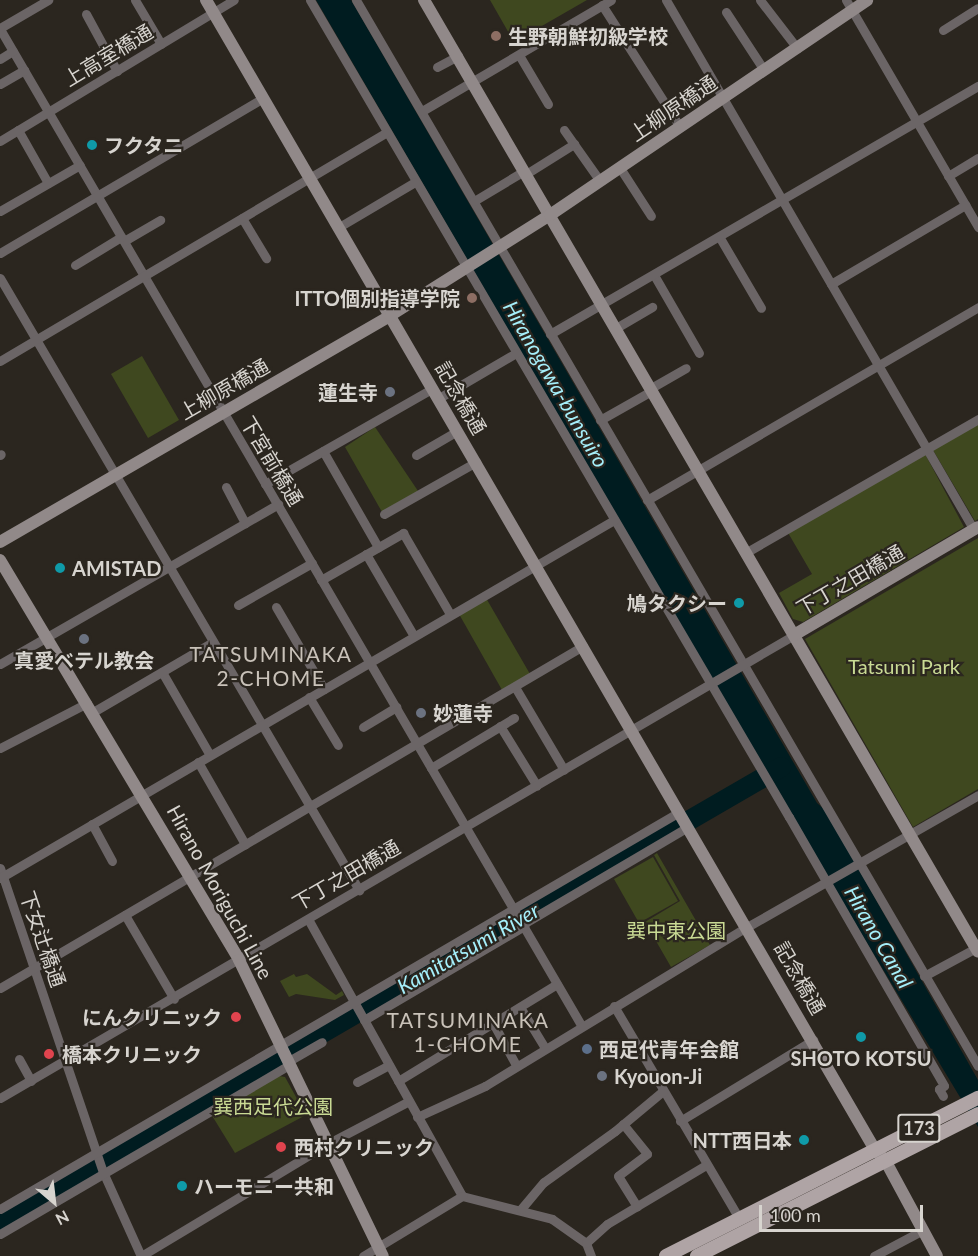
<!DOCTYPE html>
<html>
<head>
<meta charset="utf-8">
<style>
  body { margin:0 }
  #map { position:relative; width:978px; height:1256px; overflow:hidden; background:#2b261f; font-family:Lato,"Noto Sans JP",sans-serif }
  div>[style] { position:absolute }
  .green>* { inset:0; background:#3f481f }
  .water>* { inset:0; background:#001c20 }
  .river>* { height:20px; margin:-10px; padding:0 10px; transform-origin:10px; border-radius:10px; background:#001c20 }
  .street>* { height:9px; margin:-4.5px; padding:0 4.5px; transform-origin:4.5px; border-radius:4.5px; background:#6b6566 }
  .secondary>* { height:12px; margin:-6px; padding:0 6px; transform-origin:6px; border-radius:6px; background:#918989 }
  .primary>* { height:14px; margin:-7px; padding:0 7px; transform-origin:7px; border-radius:7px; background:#afa4a5 }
  .dots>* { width:16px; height:16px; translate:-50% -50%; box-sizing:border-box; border:3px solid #2b261f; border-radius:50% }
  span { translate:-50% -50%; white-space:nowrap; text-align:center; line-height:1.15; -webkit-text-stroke:4.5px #2b261f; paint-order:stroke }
  .shield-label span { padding:2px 4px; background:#2b261f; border:2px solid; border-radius:4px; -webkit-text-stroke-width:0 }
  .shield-label { font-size:18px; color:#d7d4cf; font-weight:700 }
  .poi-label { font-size:20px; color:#d7d4cf; font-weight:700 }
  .left { translate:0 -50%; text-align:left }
  .right { translate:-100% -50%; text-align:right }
  .street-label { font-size:20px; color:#d7d4cf }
  .park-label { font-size:20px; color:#c9da94 }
  .water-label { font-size:21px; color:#a5effa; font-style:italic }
  .neighbourhood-label { font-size:21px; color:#c9c2b9; letter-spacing:1.5px }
  .north { position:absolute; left:24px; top:1172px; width:60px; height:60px; -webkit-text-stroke:4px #2b261f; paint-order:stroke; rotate:152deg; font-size:16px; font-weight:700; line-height:24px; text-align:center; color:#d7d4cf }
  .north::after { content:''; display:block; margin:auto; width:21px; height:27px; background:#d7d4cf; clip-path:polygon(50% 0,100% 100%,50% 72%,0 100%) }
  .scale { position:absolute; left:759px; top:1205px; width:164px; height:27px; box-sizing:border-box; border:3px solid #d7d4cf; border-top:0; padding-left:8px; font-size:18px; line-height:21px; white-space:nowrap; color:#d7d4cf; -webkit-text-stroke:4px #2b261f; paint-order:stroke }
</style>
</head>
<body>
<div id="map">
  <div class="green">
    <div style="clip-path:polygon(490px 0,587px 0,514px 42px)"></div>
    <div style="clip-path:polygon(142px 356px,179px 420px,148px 438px,111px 374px)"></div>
    <div style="clip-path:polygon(978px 424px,978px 519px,975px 521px,933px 450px)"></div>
    <div style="clip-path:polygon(375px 427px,418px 491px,382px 512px,345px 447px)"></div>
    <div style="clip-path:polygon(924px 452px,964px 527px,803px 622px,793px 619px,779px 593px,812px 574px,787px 531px)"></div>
    <div style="clip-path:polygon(978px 538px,978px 789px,913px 827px,805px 639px)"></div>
    <div style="clip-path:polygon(486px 598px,530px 674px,502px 690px,459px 614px)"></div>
    <div style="clip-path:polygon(657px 853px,710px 945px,671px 967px,645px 922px,680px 901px,654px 855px)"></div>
    <div style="clip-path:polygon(653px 857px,678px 901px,639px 923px,614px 879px)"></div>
    <div style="clip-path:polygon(294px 974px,296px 977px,307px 974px,336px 995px,342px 991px,344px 995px,335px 1000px,296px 994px,289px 997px,280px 981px)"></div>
    <div style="clip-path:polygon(279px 1076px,285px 1077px,306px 1115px,235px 1153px,211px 1114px)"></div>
  </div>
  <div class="water">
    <div style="clip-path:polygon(316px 0,351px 0,817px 803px,825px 810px,978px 1080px,978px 1127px,814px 855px)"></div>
  </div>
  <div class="river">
    <div style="left:0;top:1220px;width:903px;rotate:-30.11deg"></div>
  </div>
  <div class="street">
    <div style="left:135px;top:0;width:51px;rotate:59.4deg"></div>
    <div style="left:310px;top:0;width:947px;rotate:59.62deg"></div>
    <div style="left:789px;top:817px;width:310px;rotate:60deg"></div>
    <div style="left:944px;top:1086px;width:6px;rotate:149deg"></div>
    <div style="left:939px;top:1089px;width:8px;rotate:60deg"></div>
    <div style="left:356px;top:0;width:1234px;rotate:59.74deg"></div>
    <div style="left:666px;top:0;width:613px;rotate:59.84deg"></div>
    <div style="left:760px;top:0;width:61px;rotate:52.4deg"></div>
    <div style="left:846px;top:0;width:263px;rotate:59.8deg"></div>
    <div style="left:602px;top:5px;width:145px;rotate:57.4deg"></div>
    <div style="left:726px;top:12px;width:69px;rotate:56.8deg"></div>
    <div style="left:86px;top:14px;width:65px;rotate:61.5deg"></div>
    <div style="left:0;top:28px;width:56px;rotate:-30.3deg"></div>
    <div style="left:0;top:29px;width:1153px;rotate:59.74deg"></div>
    <div style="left:943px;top:30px;width:41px;rotate:-32.2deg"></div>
    <div style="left:519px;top:55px;width:57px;rotate:59.4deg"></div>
    <div style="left:0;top:59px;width:15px;rotate:-32deg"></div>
    <div style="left:437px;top:67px;width:24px;rotate:-28deg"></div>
    <div style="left:0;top:84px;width:28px;rotate:-30deg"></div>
    <div style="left:422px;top:111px;width:219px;rotate:-30.4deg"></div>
    <div style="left:18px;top:130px;width:61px;rotate:60.5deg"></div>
    <div style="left:564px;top:130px;width:62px;rotate:54.8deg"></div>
    <div style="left:0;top:141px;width:273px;rotate:-31.1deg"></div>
    <div style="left:620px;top:168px;width:57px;rotate:57.1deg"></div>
    <div style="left:526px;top:174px;width:57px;rotate:-32deg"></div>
    <div style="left:948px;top:176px;width:35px;rotate:-31deg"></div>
    <div style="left:474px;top:201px;width:58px;rotate:-31deg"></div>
    <div style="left:0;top:211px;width:92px;rotate:-29.9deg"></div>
    <div style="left:242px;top:218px;width:47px;rotate:59deg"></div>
    <div style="left:339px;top:227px;width:88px;rotate:-30.6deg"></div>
    <div style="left:720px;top:238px;width:81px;rotate:59.6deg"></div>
    <div style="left:124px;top:241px;width:42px;rotate:-30.3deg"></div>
    <div style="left:0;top:253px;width:305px;rotate:-30.5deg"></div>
    <div style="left:75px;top:265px;width:54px;rotate:-31.3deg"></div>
    <div style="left:654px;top:275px;width:90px;rotate:60deg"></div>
    <div style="left:0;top:278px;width:710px;rotate:59.6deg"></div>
    <div style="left:831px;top:284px;width:156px;rotate:-30.5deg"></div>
    <div style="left:616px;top:328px;width:42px;rotate:-30.3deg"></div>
    <div style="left:550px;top:334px;width:495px;rotate:-30.1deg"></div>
    <div style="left:0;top:361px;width:448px;rotate:-30.6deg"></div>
    <div style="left:651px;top:388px;width:40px;rotate:-29.7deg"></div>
    <div style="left:439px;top:398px;width:89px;rotate:-30.3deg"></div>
    <div style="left:600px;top:420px;width:61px;rotate:-29.5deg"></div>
    <div style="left:323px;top:451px;width:111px;rotate:60.2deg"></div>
    <div style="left:0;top:455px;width:1px;rotate:-45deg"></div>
    <div style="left:416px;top:455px;width:48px;rotate:-30.3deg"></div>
    <div style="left:265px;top:484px;width:193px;rotate:-29.7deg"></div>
    <div style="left:226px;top:487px;width:41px;rotate:62.2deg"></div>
    <div style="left:647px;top:500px;width:383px;rotate:-30.2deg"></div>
    <div style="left:384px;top:514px;width:106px;rotate:-29.5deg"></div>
    <div style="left:747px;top:552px;width:267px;rotate:-29.9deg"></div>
    <div style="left:366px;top:554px;width:95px;rotate:59.7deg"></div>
    <div style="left:321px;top:580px;width:95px;rotate:-29.8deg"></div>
    <div style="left:403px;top:533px;width:94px;rotate:59.9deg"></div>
    <div style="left:238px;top:605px;width:85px;rotate:-29.6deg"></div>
    <div style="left:276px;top:607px;width:95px;rotate:59.7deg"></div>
    <div style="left:0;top:664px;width:321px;rotate:-29.9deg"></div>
    <div style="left:162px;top:672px;width:96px;rotate:60deg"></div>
    <div style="left:515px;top:687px;width:96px;rotate:59.4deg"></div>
    <div style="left:309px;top:697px;width:56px;rotate:58.9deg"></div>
    <div style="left:93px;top:712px;width:139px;rotate:-30.3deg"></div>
    <div style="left:500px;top:726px;width:70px;rotate:58.3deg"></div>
    <div style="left:363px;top:727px;width:39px;rotate:-31deg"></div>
    <div style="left:0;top:748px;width:98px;rotate:-27.3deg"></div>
    <div style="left:198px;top:762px;width:95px;rotate:60.2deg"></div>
    <div style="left:431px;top:768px;width:97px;rotate:-31.1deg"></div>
    <div style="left:92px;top:824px;width:42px;rotate:61.6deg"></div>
    <div style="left:0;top:868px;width:321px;rotate:71.3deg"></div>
    <div style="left:103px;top:1172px;width:92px;rotate:65.7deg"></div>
    <div style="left:0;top:878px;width:711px;rotate:-30.24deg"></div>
    <div style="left:125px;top:915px;width:97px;rotate:59.7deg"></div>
    <div style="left:308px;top:919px;width:317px;rotate:60.9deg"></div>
    <div style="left:462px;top:1196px;width:93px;rotate:14.3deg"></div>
    <div style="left:552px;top:1219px;width:42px;rotate:35.2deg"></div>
    <div style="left:586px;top:1243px;width:14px;rotate:69deg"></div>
    <div style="left:523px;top:924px;width:191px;rotate:-30.5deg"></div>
    <div style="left:924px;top:976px;width:59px;rotate:-28.3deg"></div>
    <div style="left:0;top:988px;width:676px;rotate:-30.4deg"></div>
    <div style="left:614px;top:1006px;width:246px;rotate:59.5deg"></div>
    <div style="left:520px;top:1007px;width:48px;rotate:58.6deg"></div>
    <div style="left:364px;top:1020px;width:186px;rotate:-30.4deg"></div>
    <div style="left:493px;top:1023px;width:48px;rotate:61.3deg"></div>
    <div style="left:19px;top:1059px;width:25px;rotate:61deg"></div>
    <div style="left:287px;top:1062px;width:40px;rotate:-29.7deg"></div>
    <div style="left:398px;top:1081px;width:186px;rotate:-31.4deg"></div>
    <div style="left:357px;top:1082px;width:36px;rotate:-28deg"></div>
    <div style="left:0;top:1098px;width:919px;rotate:-30.25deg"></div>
    <div style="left:417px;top:1117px;width:75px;rotate:-24.5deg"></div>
    <div style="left:485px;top:1086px;width:306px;rotate:-31.3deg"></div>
    <div style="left:747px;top:927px;width:266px;rotate:-29.7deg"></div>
    <div style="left:680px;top:1121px;width:156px;rotate:-31.3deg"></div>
    <div style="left:623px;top:1124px;width:38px;rotate:51deg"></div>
    <div style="left:647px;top:1154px;width:36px;rotate:143deg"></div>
    <div style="left:618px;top:1176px;width:36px;rotate:58deg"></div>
    <div style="left:0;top:1209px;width:787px;rotate:-30.31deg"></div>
    <div style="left:521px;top:1209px;width:35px;rotate:-50deg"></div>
    <div style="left:544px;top:1182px;width:87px;rotate:-35.7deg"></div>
    <div style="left:615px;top:1131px;width:62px;rotate:-39.8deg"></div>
    <div style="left:0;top:1234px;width:335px;rotate:-30.3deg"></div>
    <div style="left:586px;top:1243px;width:28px;rotate:-42deg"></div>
    <div style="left:607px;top:1224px;width:115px;rotate:-30.8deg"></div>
    <div style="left:141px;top:1256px;width:219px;rotate:-31deg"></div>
    <div style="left:329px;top:1143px;width:90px;rotate:-27.7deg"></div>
    <div style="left:363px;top:1256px;width:116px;rotate:-31.2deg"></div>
    <div style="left:874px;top:1256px;width:55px;rotate:-28deg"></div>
  </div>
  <div class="secondary">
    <div style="left:206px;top:0;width:1330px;rotate:59.81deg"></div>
    <div style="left:875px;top:1150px;width:14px;rotate:45deg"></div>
    <div style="left:885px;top:1160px;width:109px;rotate:61.6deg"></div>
    <div style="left:424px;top:0;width:1101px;rotate:59.8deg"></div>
    <div style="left:0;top:542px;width:452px;rotate:-30.1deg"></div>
    <div style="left:391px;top:315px;width:188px;rotate:-32.2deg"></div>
    <div style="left:550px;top:215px;width:383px;rotate:-34.1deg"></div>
    <div style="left:0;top:560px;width:466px;rotate:59.1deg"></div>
    <div style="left:239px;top:960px;width:329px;rotate:64.1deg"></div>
    <div style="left:794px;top:635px;width:213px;rotate:-30.4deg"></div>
  </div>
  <div class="primary">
    <div style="left:666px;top:1256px;width:350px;rotate:-26.9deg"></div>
    <div style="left:697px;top:1256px;width:315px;rotate:-26.8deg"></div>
  </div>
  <div class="dots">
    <div style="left:496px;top:36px;background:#8d6e63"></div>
    <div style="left:92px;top:145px;background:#0f9aa8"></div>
    <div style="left:472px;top:298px;background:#8d6e63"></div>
    <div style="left:390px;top:392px;background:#6b7280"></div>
    <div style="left:60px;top:568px;background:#0f9aa8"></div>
    <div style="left:739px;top:603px;background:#0f9aa8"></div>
    <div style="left:84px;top:639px;background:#6b7280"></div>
    <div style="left:421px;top:713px;background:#6b7280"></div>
    <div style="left:236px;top:1017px;background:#e0444e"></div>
    <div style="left:861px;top:1037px;background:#0f9aa8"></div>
    <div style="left:587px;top:1049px;background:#5c6f8a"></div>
    <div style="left:49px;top:1054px;background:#e0444e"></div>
    <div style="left:602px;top:1076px;background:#6b7280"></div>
    <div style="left:804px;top:1140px;background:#0f9aa8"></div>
    <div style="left:281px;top:1147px;background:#e0444e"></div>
    <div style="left:182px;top:1186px;background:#0f9aa8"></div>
  </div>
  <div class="shield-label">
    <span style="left:919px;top:1128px">173</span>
  </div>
  <div class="poi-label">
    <span class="left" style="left:508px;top:36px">生野朝鮮初級学校</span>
    <span class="left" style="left:104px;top:145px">フクタニ</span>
    <span class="right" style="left:460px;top:298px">ITTO個別指導学院</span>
    <span class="right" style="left:378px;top:392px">蓮生寺</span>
    <span class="left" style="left:72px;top:568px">AMISTAD</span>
    <span class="right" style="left:727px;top:603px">鳩タクシー</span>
    <span style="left:84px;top:660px">真愛ベテル教会</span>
    <span class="left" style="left:433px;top:713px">妙蓮寺</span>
    <span class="right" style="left:222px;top:1017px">にんクリニック</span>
    <span class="left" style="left:599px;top:1049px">西足代青年会館</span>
    <span class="left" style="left:62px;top:1054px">橋本クリニック</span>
    <span style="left:861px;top:1058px">SHOTO KOTSU</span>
    <span class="left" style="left:614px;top:1076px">Kyouon-Ji</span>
    <span class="right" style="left:792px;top:1140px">NTT西日本</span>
    <span class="left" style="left:294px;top:1147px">西村クリニック</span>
    <span class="left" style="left:194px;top:1186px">ハーモニー共和</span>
  </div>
  <div class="street-label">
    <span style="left:108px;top:55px;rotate:-31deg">上高室橋通</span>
    <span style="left:673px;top:108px;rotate:-34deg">上柳原橋通</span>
    <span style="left:224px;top:389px;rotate:-30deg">上柳原橋通</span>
    <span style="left:461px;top:398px;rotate:60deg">記念橋通</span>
    <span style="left:272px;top:461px;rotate:59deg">下宮前橋通</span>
    <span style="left:850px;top:580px;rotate:-30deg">下丁之田橋通</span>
    <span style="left:346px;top:875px;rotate:-30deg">下丁之田橋通</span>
    <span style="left:220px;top:892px;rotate:61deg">Hirano Moriguchi Line</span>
    <span style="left:43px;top:939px;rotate:71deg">下女辻橋通</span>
    <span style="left:800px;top:978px;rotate:60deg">記念橋通</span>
  </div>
  <div class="park-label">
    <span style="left:904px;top:666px">Tatsumi Park</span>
    <span style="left:676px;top:930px">巽中東公園</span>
    <span style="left:273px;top:1106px">巽西足代公園</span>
  </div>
  <div class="water-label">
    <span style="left:556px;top:384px;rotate:60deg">Hiranogawa-bunsuiro</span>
    <span style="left:879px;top:937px;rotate:60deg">Hirano Canal</span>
    <span style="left:468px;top:948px;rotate:-30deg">Kamitatsumi River</span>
  </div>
  <div class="neighbourhood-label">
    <span style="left:271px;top:666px">TATSUMINAKA<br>2-CHOME</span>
    <span style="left:468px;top:1032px">TATSUMINAKA<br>1-CHOME</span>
  </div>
  <div class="north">N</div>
  <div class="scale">100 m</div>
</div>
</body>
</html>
